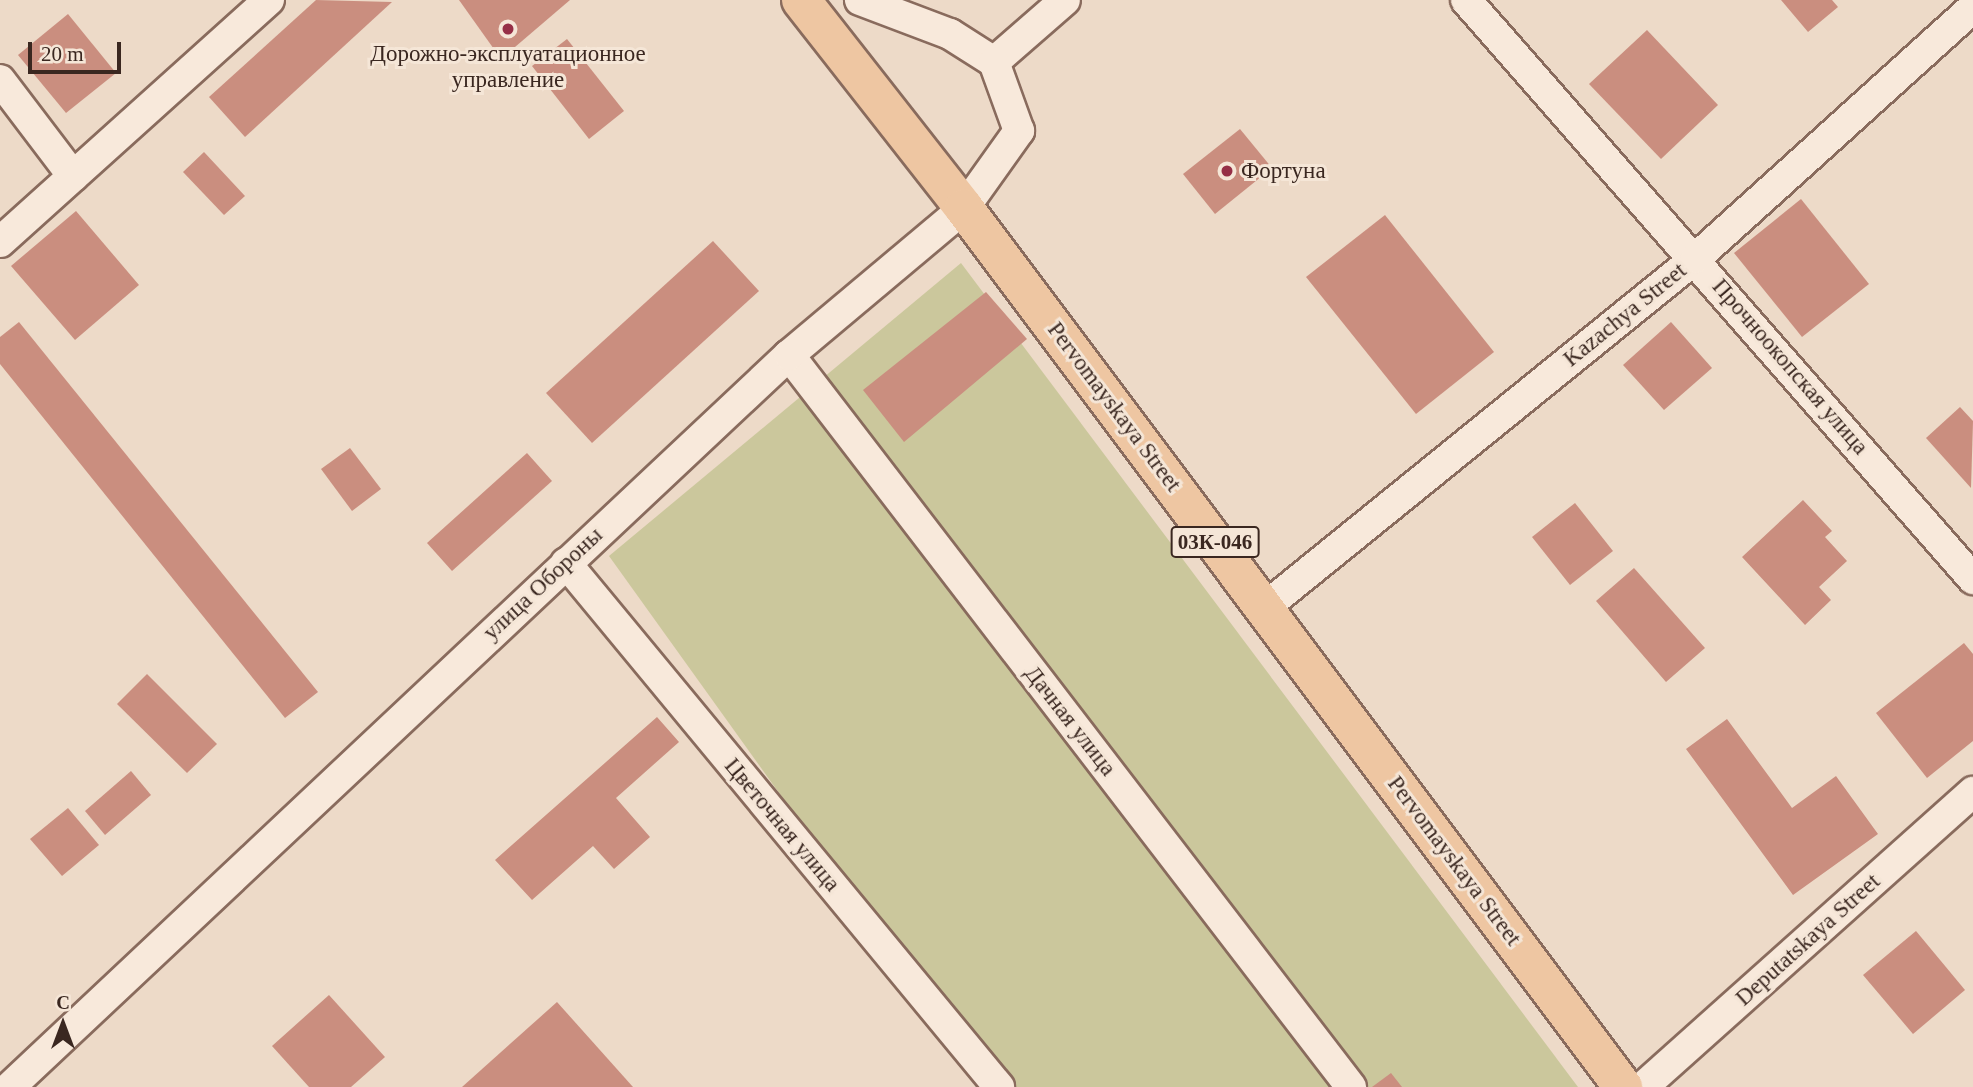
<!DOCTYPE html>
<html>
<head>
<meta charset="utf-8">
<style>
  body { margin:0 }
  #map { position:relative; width:1973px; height:1087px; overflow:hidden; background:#eddac8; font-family:Georgia,serif }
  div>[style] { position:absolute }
  .green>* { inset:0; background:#cbc79c }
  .building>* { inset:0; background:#ca8e7f }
  .roads { filter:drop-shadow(2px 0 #896b5d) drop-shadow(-2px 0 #896b5d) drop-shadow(0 2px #896b5d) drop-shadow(0 -2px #896b5d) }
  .street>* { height:30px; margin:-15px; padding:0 15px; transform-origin:15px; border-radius:15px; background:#f8e9db }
  .primary>* { height:38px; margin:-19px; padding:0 19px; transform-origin:19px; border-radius:19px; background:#eec6a2 }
  .dots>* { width:19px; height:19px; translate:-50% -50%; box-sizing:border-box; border:4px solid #f5e6d7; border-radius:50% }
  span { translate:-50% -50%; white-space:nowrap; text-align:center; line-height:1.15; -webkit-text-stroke:6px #f5e6d7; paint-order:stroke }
  .shield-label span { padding:2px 5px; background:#f5e6d7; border:2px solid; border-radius:5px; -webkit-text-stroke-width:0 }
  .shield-label { font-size:21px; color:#3a2720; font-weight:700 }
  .poi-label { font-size:23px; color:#3a2720 }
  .left { translate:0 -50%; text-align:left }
  .street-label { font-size:23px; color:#3a2720 }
  .north { position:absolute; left:28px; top:989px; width:70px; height:70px; -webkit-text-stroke:5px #f5e6d7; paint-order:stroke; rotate:0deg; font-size:19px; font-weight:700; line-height:28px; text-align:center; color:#3a2720 }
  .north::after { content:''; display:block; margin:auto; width:24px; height:32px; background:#3a2720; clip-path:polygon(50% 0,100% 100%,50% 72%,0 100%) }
  .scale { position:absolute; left:28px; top:42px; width:93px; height:32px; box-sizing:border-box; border:4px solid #3a2720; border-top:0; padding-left:9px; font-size:21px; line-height:24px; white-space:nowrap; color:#3a2720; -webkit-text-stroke:5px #f5e6d7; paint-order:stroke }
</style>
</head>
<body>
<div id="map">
  <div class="green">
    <div style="clip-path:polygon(961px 263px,1578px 1087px,990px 1087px,609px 556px)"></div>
  </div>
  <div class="building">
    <div style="clip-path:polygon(316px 0,392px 2px,245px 137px,209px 97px)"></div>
    <div style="clip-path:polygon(459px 0,570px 0,501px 59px)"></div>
    <div style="clip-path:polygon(1781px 0,1832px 0,1838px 7px,1808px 32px)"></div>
    <div style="clip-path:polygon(68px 14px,116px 73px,66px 113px,18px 55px)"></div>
    <div style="clip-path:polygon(1647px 30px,1718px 105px,1661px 159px,1589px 84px)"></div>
    <div style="clip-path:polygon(567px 39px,624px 111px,589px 139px,532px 66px)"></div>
    <div style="clip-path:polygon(1240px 129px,1272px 168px,1215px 214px,1183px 174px)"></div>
    <div style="clip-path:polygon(204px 152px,245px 196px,224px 215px,183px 172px)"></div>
    <div style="clip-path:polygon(1801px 199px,1869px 284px,1802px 337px,1734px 253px)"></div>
    <div style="clip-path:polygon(76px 211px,139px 285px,75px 340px,11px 266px)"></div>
    <div style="clip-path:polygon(1385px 215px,1494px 352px,1416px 414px,1306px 277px)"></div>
    <div style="clip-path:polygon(713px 241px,759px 291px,592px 443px,546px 393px)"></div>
    <div style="clip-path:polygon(986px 292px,1027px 339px,904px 442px,863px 390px)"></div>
    <div style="clip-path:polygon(19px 322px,318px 692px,285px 718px,0 364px,0 337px)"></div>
    <div style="clip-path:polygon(1671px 322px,1712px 368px,1664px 410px,1623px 365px)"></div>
    <div style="clip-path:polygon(1960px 407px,1973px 421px,1971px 488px,1926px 438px)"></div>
    <div style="clip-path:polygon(350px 448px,381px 489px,352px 511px,321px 469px)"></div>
    <div style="clip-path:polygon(527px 453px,552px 481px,452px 571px,427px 543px)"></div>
    <div style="clip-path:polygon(1803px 500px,1832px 531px,1825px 537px,1847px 561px,1819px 587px,1831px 600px,1805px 625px,1742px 557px)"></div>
    <div style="clip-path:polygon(1575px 503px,1613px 551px,1570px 585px,1532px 537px)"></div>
    <div style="clip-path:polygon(1634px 568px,1705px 648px,1666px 682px,1596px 601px)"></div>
    <div style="clip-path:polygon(1964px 643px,1973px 654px,1973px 741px,1927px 778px,1876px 713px)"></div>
    <div style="clip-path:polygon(147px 674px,217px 744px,187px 773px,117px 704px)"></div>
    <div style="clip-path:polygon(657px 717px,679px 742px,616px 798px,650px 837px,614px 869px,593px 846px,532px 900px,495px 860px)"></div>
    <div style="clip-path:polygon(1727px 719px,1792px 808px,1836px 776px,1878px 834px,1793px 895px,1686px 749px)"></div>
    <div style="clip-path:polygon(131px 771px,151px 795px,105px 835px,85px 811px)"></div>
    <div style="clip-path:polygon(68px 808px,99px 845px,62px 876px,30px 839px)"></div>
    <div style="clip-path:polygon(1916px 931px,1965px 990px,1913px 1034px,1863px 975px)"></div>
    <div style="clip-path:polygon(329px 995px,385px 1057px,351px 1087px,309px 1087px,272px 1046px)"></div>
    <div style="clip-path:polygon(557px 1002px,633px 1087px,462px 1087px)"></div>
    <div style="clip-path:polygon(1391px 1073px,1402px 1087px,1372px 1087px)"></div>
  </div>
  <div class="roads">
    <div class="street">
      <div style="left:860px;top:0;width:96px;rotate:20.7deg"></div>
      <div style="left:950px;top:34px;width:52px;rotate:32.5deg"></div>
      <div style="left:994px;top:62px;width:94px;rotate:-41.1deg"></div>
      <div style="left:1466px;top:0;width:770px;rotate:48.79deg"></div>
      <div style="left:0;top:80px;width:121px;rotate:52.8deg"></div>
      <div style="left:0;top:242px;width:362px;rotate:-42deg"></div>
      <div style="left:789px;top:355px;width:923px;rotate:52.48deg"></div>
      <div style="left:566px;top:563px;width:680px;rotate:50.43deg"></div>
      <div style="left:1264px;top:608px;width:556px;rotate:-39.01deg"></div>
      <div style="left:1696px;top:258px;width:373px;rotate:-42.1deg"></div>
      <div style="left:10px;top:1087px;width:1069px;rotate:-43.22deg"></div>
      <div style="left:789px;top:355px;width:229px;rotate:-40deg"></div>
      <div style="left:964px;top:208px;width:95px;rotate:-54.5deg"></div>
      <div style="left:1019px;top:131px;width:73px;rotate:-109.9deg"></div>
      <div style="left:1643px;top:1087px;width:443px;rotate:-41.8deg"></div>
    </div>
    <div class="primary">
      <div style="left:801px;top:0;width:264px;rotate:51.9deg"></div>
      <div style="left:964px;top:208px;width:1099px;rotate:53.14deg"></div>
    </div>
  </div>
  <div class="dots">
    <div style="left:508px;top:29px;background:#962f46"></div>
    <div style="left:1227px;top:171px;background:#962f46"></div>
  </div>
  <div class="shield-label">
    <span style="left:1215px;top:542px">03К-046</span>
  </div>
  <div class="poi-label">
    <span style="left:508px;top:67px">Дорожно-эксплуатационное<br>управление</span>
    <span class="left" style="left:1241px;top:171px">Фортуна</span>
  </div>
  <div class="street-label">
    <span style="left:1625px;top:315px;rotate:-39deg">Kazachya Street</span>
    <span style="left:1790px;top:367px;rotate:49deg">Прочноокопская улица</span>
    <span style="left:1114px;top:407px;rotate:53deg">Pervomayskaya Street</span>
    <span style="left:543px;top:584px;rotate:-43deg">улица Обороны</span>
    <span style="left:1070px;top:721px;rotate:52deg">Дачная улица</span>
    <span style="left:782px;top:825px;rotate:50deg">Цветочная улица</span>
    <span style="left:1454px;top:861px;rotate:53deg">Pervomayskaya Street</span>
    <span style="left:1808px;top:940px;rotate:-42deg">Deputatskaya Street</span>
  </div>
  <div class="north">С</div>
  <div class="scale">20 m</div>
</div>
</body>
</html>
